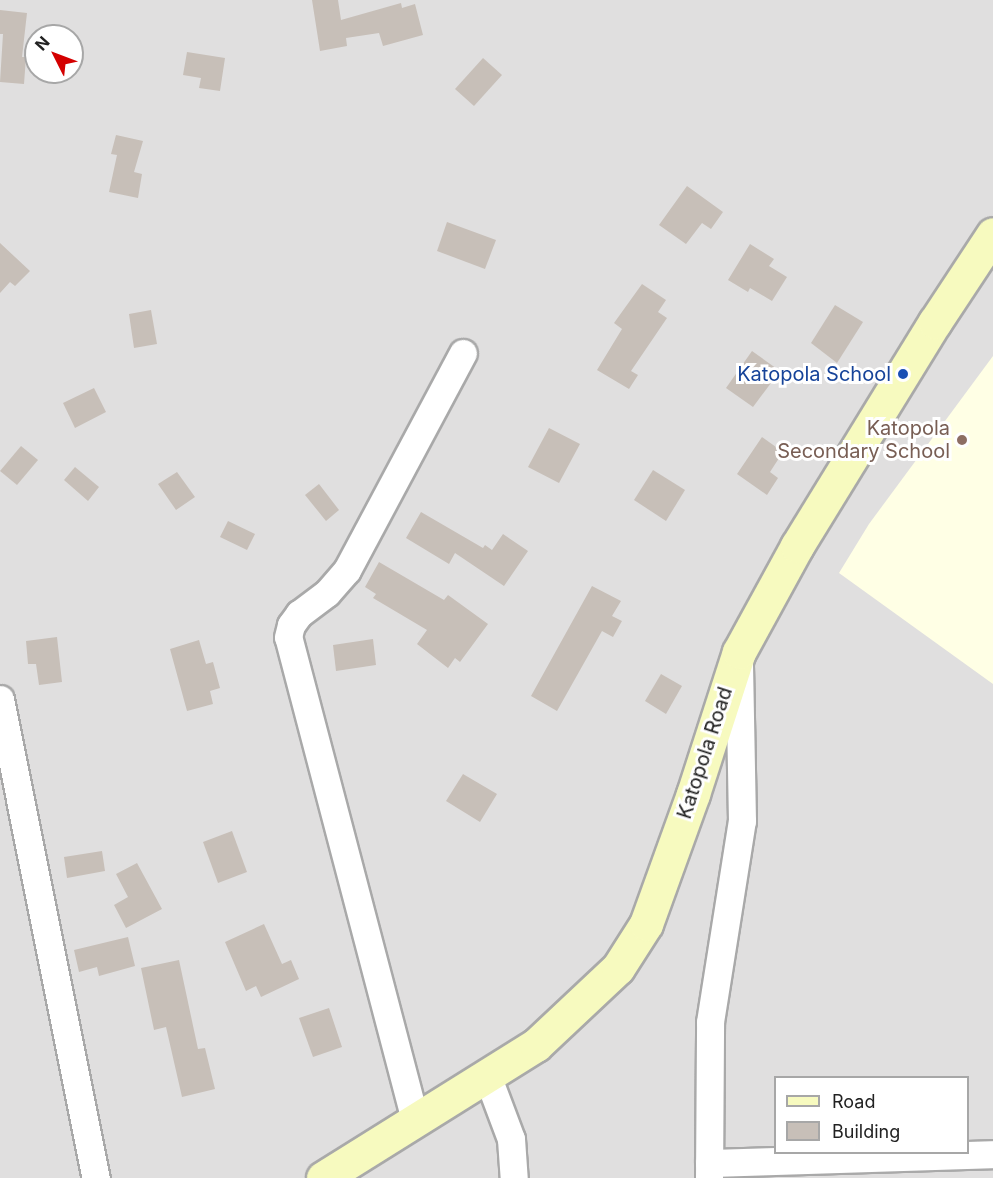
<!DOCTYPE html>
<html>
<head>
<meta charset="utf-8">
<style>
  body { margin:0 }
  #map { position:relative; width:993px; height:1178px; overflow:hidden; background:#f2efe9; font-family:Inter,sans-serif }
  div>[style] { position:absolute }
  .residential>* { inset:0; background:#e0dfdf }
  .education>* { inset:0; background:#ffffe5 }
  .building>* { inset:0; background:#c7bfb8 }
  .roads { filter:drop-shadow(2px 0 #a9a9a9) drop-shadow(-2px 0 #a9a9a9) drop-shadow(0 2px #a9a9a9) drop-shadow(0 -2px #a9a9a9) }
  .street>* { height:27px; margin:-13.5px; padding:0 13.5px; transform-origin:13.5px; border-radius:13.5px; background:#fff }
  .secondary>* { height:33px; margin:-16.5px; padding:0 16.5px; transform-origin:16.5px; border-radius:16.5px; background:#f7fabf }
  .dots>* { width:16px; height:16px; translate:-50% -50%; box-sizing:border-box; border:3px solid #fff; border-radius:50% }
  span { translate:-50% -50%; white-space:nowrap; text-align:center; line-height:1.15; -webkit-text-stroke:6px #fff; paint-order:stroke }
  .transit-label { font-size:20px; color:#164399 }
  .right { translate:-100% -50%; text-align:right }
  .education-label { font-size:20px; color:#785e54 }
  .street-label { font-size:20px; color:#222 }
  .legend { position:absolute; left:774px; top:1076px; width:195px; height:78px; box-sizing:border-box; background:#fff; border:2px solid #a7a7a7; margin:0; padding:8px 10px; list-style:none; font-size:18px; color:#222 }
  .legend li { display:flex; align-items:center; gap:12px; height:30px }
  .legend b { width:30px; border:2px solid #a7a7a7 }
  .north { position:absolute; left:24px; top:24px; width:60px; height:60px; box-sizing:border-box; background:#fff; border:2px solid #a7a7a7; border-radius:50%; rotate:312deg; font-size:16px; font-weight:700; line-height:24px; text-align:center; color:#222 }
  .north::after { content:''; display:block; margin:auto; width:21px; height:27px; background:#d40000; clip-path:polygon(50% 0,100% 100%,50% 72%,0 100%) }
</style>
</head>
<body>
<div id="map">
  <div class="residential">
    <div style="clip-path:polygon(evenodd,0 0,993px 0,993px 1178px,0 1178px,0 0,36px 36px,72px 36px,72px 72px,36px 72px,36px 36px,0 0,776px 1078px,968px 1078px,968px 1152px,776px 1152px,776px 1078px)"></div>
  </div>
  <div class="education">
    <div style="clip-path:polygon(993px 356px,993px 684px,839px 573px,869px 524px)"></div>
  </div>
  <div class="building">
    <div style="clip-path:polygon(312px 0,338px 0,341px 20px,401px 3px,402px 8px,415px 4px,423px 35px,383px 46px,379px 33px,346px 38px,347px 46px,320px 51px)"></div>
    <div style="clip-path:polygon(0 10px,27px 13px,22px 57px,26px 57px,24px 84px,0 82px,3px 34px,0 34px)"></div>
    <div style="clip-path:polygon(187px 52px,225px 58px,220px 91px,199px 88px,201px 78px,183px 75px)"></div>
    <div style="clip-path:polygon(483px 58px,502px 75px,474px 106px,455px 89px)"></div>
    <div style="clip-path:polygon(116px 135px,143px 141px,134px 172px,142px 174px,138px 198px,109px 192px,117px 155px,111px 154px)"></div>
    <div style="clip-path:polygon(687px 186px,723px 212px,711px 229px,702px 223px,686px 244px,659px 225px)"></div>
    <div style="clip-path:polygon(447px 222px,496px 240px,485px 269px,437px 251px)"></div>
    <div style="clip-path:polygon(0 243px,30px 271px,15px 286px,10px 282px,0 293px)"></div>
    <div style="clip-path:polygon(750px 244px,774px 259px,769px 266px,787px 277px,772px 301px,750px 288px,748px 292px,728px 280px)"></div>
    <div style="clip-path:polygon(642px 284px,666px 300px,658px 312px,667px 318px,631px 371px,638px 375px,629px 389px,597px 370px,622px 329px,614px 323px)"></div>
    <div style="clip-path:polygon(835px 305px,863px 322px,837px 363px,811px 343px)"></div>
    <div style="clip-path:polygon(151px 310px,157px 344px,134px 348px,129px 314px)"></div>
    <div style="clip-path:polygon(752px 351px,780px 371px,753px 407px,726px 388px)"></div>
    <div style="clip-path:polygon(94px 388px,106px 412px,75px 428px,63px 403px)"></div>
    <div style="clip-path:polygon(549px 428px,580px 444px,559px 483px,528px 467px)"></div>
    <div style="clip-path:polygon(762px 437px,783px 452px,770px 472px,778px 478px,767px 495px,737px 474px)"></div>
    <div style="clip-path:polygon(21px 446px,38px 460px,17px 485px,0 471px)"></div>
    <div style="clip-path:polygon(75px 467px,99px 487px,88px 501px,64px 480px)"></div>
    <div style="clip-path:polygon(653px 470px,685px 490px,666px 521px,634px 500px)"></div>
    <div style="clip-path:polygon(177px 472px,195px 497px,176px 510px,158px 484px)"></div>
    <div style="clip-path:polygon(319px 484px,339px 510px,326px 521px,305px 495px)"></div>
    <div style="clip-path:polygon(421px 512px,483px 548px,485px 545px,492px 550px,503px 534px,528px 551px,504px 586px,455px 553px,449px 564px,406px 538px)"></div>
    <div style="clip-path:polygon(228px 521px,255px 534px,247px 550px,220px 537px)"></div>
    <div style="clip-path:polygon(379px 562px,444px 600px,448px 595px,488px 624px,460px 662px,455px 658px,448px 668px,417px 644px,427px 630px,373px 598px,376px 594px,365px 587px)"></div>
    <div style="clip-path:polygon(592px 586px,621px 601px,612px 616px,622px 621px,613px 637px,602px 631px,557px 711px,531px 696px)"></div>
    <div style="clip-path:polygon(57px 637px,62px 682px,39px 685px,36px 664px,28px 664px,26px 641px)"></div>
    <div style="clip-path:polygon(373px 639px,376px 665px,336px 671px,333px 645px)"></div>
    <div style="clip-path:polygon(199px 640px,206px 664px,213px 662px,220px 688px,210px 691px,213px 704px,187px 711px,170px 649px)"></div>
    <div style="clip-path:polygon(661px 674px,682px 686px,666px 714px,645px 701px)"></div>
    <div style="clip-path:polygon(463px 774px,497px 794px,480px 822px,446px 801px)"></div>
    <div style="clip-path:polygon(232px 831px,247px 872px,218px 883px,203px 842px)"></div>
    <div style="clip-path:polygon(102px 851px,105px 871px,67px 878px,64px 857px)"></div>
    <div style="clip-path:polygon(137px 863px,162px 909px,126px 928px,114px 905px,128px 897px,116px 874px)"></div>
    <div style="clip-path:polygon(264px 924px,282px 964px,291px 960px,299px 979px,261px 997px,256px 986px,246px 991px,225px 942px)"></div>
    <div style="clip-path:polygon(128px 937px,135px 966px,99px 976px,97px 967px,79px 972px,74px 950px)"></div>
    <div style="clip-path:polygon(179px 960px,198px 1049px,205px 1048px,215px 1089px,182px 1097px,166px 1027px,154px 1030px,141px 968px)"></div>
    <div style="clip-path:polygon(329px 1008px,342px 1047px,313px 1057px,299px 1018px)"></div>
  </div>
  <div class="roads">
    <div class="street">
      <div style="left:0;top:699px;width:489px;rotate:78.7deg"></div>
      <div style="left:487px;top:1075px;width:68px;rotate:69.4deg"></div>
      <div style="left:511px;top:1139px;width:39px;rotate:86deg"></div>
      <div style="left:415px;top:1120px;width:499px;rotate:-104.7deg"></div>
      <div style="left:288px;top:637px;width:12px;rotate:-76deg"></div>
      <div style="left:291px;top:625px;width:14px;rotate:-54deg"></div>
      <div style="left:299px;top:614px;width:35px;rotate:-37deg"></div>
      <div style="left:327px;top:593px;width:30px;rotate:-49deg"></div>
      <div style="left:347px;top:570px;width:246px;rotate:-61.9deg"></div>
      <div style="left:709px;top:1163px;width:284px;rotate:-1.8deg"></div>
      <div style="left:709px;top:1178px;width:156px;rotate:-89.6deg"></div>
      <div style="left:710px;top:1022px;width:204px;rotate:-81deg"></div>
      <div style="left:742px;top:821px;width:158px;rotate:-91.1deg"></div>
    </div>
    <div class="secondary">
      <div style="left:323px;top:1178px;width:251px;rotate:-32deg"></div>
      <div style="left:536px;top:1045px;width:112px;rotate:-43.2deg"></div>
      <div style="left:618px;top:968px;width:52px;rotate:-57.5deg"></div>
      <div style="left:646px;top:924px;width:138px;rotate:-70.1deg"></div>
      <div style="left:693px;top:794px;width:149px;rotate:-72.1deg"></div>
      <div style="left:739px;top:652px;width:121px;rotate:-61.3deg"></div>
      <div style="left:797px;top:546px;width:263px;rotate:-58.4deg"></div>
      <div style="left:935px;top:322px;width:105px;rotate:-56.6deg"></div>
    </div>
  </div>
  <div class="dots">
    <div style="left:903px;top:374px;background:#1a4fb4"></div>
    <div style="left:962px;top:440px;background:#8d6e63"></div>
  </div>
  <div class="transit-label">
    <span class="right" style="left:891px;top:374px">Katopola School</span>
  </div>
  <div class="education-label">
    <span class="right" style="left:950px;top:440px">Katopola<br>Secondary School</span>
  </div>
  <div class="street-label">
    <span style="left:705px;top:753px;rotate:-72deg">Katopola Road</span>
  </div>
  <ul class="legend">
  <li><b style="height:8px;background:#f7fabf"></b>Road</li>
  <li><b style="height:16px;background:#c7bfb8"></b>Building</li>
  </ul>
  <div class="north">N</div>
</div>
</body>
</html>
